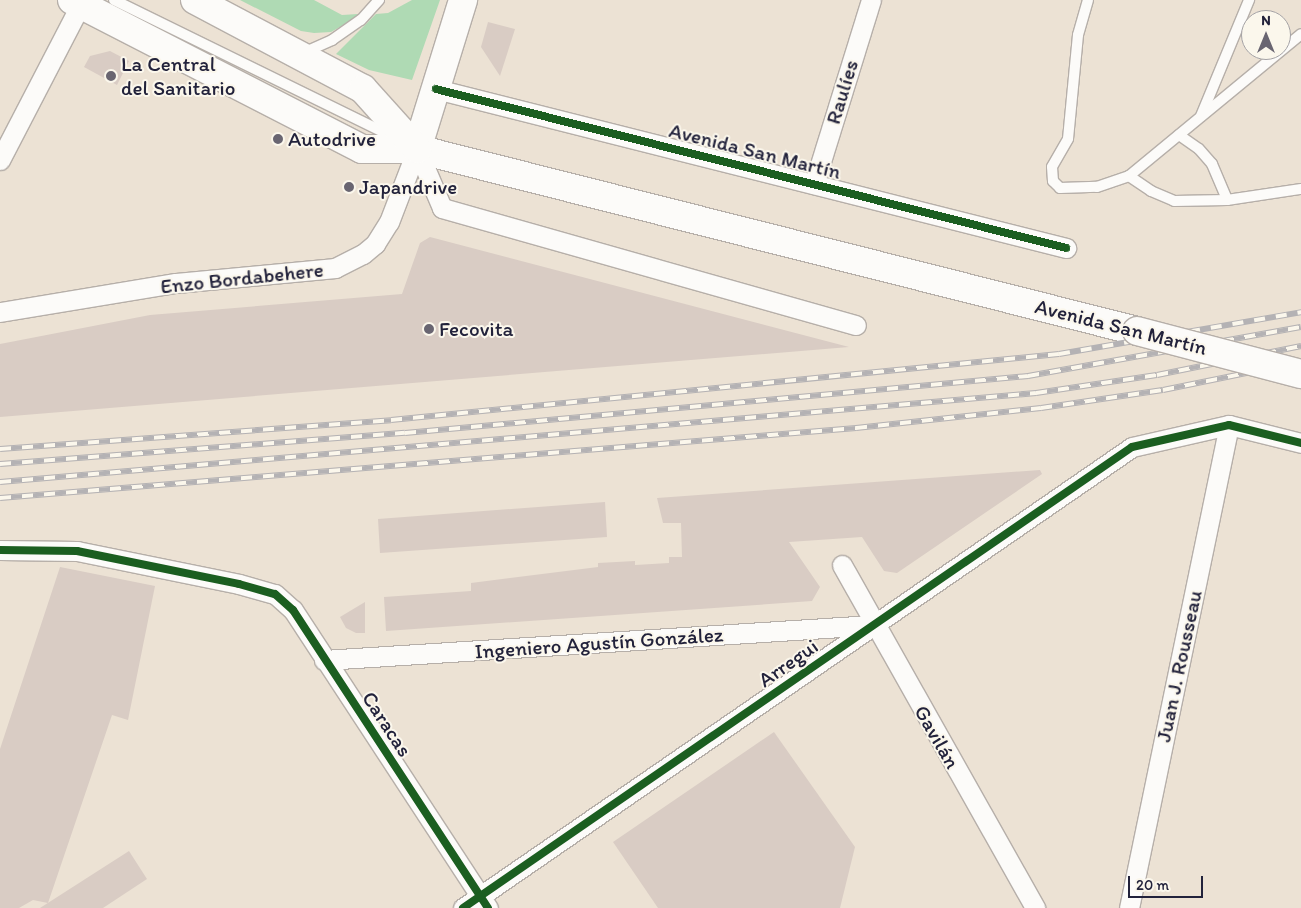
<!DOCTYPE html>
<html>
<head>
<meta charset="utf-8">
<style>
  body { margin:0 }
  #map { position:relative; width:1301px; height:908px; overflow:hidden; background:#ece2d4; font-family:Itim,sans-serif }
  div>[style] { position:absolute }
  .green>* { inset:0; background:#afdab4 }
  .building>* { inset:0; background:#d9ccc4 }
  .roads { filter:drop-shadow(1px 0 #b6afa9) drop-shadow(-1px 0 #b6afa9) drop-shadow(0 1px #b6afa9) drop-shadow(0 -1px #b6afa9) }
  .lane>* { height:10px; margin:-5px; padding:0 5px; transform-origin:5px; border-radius:5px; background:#fcfbf9 }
  .street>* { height:19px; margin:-9.5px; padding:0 9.5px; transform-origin:9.5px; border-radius:9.5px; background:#fcfbf9 }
  .secondary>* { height:28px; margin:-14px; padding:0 14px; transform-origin:14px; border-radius:14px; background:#fcfbf9 }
  .primary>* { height:28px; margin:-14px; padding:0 14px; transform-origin:14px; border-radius:14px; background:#fcfbf9 }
  .rail>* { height:5.5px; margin-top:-2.75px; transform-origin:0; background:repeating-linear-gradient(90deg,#fbf7ec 0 11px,#b4b2b4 0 22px); box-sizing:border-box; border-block:1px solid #b4b2b4 }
  .bridges { filter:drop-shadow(1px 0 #b6afa9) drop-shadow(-1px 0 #b6afa9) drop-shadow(0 1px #b6afa9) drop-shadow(0 -1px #b6afa9) }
  .primary-bridge>* { height:28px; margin:-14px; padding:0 14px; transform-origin:14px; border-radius:14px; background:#fcfbf9 }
  .cycleway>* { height:8px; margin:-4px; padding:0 4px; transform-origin:4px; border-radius:4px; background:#1b5e20 }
  .dots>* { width:14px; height:14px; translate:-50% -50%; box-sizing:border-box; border:2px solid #fbf7ec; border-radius:50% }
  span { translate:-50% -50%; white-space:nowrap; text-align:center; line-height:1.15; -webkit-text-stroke:4px #fbf7ec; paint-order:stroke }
  .poi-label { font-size:21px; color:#22223b }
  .left { translate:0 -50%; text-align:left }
  .street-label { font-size:21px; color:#22223b }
  .north { position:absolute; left:1241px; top:10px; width:50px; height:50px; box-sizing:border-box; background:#fbf7ec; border:1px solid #a4a2a5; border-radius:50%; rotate:0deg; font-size:14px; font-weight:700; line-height:20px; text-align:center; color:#22223b }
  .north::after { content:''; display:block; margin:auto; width:18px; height:22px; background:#696571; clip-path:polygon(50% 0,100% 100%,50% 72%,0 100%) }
  .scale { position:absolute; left:1128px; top:876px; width:75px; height:22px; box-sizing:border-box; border:2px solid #22223b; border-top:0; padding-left:6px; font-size:15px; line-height:18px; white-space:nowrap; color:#22223b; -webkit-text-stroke:4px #fbf7ec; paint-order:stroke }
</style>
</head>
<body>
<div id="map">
  <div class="green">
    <div style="clip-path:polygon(240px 0,314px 0,342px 15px,358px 14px,356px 18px,331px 32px,314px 33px,301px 31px)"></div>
    <div style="clip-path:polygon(412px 0,440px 0,412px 80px,369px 70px,336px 54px,376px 14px,388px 13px)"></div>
  </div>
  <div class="building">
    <div style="clip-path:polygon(488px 22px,515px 29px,500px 76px,481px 47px)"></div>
    <div style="clip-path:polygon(110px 51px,129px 61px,117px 85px,84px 67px,90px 56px)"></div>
    <div style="clip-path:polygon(430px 237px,849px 347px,0 417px,0 344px,150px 315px,402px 294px,420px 243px)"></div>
    <div style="clip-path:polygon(1040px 470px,1042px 474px,897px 573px,884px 571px,862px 537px,789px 542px,820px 587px,812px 601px,386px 631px,384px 597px,471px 591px,471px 583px,598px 567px,598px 563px,635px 561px,635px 565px,669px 563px,669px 557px,682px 557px,681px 523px,663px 523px,657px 498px)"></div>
    <div style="clip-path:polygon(605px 502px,607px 537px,380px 553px,378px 519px)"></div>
    <div style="clip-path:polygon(60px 567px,155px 586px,128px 720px,112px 715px,48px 903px,33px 900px,19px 908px,0 908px,0 749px)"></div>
    <div style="clip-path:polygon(365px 602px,365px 633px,356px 633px,346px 628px,340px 617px)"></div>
    <div style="clip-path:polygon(774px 732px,855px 847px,840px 908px,658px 908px,613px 842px)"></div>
    <div style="clip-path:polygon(129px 851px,147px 879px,103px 908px,40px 908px)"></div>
  </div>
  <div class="roads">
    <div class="lane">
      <div style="left:114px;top:0;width:314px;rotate:26.1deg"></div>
      <div style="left:1088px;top:0;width:36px;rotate:106deg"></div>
      <div style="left:1078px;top:35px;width:104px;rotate:95.5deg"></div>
      <div style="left:1068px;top:139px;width:32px;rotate:120deg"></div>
      <div style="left:1052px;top:167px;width:14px;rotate:86deg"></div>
      <div style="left:1053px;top:181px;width:10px;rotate:45deg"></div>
      <div style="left:1060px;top:188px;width:37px;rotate:-2deg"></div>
      <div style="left:1097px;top:187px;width:34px;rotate:-19deg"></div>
      <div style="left:1129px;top:176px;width:223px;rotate:-39.5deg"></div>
      <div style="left:303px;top:53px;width:32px;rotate:-24deg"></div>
      <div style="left:332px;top:40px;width:35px;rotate:-35deg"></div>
      <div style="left:361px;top:20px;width:27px;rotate:-48deg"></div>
      <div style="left:1201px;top:116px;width:126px;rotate:-67.5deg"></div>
      <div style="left:1179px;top:135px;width:24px;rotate:35deg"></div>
      <div style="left:1199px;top:149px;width:20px;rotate:49deg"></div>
      <div style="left:1212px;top:164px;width:39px;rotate:67deg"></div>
      <div style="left:1129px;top:176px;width:27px;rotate:34deg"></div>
      <div style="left:1151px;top:191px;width:25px;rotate:23deg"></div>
      <div style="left:1174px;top:201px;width:53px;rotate:-1.1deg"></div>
      <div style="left:1227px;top:200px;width:75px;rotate:-8.5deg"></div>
    </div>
    <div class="street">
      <div style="left:436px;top:89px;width:650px;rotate:14.16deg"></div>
      <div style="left:417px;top:149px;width:64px;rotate:67deg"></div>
      <div style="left:442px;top:208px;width:430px;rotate:15.8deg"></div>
      <div style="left:0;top:160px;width:180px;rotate:-62.6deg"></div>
      <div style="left:814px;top:184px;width:193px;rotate:-72.8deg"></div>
      <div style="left:0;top:312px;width:178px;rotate:-9.4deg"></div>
      <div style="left:176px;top:283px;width:160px;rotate:-5.4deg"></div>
      <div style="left:335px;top:268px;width:31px;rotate:-27deg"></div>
      <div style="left:363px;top:254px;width:16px;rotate:-40deg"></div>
      <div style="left:375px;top:244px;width:26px;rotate:-58deg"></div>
      <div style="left:389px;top:222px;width:78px;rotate:-69deg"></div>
      <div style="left:0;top:550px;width:77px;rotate:0.7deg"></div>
      <div style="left:77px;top:551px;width:165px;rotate:11.5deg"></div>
      <div style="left:239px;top:584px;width:37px;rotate:16deg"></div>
      <div style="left:275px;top:594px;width:24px;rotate:42deg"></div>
      <div style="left:293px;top:610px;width:356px;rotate:56.8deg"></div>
      <div style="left:842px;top:565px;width:394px;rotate:60.6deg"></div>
      <div style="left:324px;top:660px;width:549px;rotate:-3.65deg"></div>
      <div style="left:463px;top:908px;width:812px;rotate:-34.57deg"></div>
      <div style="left:1132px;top:447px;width:99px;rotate:-12.8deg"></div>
      <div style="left:1229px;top:425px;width:74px;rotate:14deg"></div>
      <div style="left:1129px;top:908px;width:493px;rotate:-78.3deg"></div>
    </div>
    <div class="secondary">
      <div style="left:417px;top:149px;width:156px;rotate:-72.8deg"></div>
    </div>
    <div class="primary">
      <div style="left:72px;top:0;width:326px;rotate:27.2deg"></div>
      <div style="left:362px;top:149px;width:55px"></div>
      <div style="left:417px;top:149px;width:743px;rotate:14.19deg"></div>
      <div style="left:195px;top:0;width:190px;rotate:27.9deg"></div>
      <div style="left:363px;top:89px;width:81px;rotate:48deg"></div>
    </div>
  </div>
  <div class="rail">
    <div style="left:0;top:449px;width:392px;rotate:-4.2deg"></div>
    <div style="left:391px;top:420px;width:671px;rotate:-5.64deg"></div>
    <div style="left:1059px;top:354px;width:246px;rotate:-9.8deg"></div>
    <div style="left:0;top:464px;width:406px;rotate:-4.4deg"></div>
    <div style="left:405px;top:433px;width:626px;rotate:-5.23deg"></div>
    <div style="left:1028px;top:376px;width:277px;rotate:-10.2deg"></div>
    <div style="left:0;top:482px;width:1040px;rotate:-4.91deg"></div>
    <div style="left:1036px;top:393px;width:122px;rotate:-8.5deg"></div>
    <div style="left:1157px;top:375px;width:147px;rotate:-11.4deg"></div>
    <div style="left:0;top:498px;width:859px;rotate:-4.68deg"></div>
    <div style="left:856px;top:428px;width:186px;rotate:-6.2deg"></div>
    <div style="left:1041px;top:408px;width:123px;rotate:-8.4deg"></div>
    <div style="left:1163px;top:390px;width:141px;rotate:-11.5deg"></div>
  </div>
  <div class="bridges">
    <div class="primary-bridge">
      <div style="left:1137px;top:331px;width:170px;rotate:14.7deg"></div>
    </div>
  </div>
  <div class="cycleway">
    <div style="left:436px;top:89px;width:650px;rotate:14.16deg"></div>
    <div style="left:0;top:550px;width:77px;rotate:0.7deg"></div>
    <div style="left:77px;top:551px;width:165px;rotate:11.5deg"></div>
    <div style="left:239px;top:584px;width:37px;rotate:16deg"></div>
    <div style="left:275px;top:594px;width:24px;rotate:42deg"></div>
    <div style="left:293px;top:610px;width:356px;rotate:56.8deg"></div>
    <div style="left:463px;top:908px;width:812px;rotate:-34.57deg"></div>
    <div style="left:1132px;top:447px;width:99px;rotate:-12.8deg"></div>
    <div style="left:1229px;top:425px;width:74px;rotate:14deg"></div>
  </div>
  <div class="dots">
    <div style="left:111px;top:76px;background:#696571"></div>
    <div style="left:278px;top:139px;background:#696571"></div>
    <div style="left:349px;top:187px;background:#696571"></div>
    <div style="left:429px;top:329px;background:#696571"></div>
  </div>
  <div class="poi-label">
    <span class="left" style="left:121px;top:76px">La Central<br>del Sanitario</span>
    <span class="left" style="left:288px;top:139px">Autodrive</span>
    <span class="left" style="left:359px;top:187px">Japandrive</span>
    <span class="left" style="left:439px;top:329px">Fecovita</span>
  </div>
  <div class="street-label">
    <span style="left:842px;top:92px;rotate:-73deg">Raulíes</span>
    <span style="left:755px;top:151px;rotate:14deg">Avenida San Martín</span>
    <span style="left:242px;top:278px;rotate:-6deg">Enzo Bordabehere</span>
    <span style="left:1121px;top:327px;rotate:14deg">Avenida San Martín</span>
    <span style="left:599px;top:643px;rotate:-4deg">Ingeniero Agustín González</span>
    <span style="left:788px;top:663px;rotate:-35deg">Arregui</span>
    <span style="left:1179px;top:666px;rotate:-78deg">Juan J. Rousseau</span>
    <span style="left:387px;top:724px;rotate:57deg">Caracas</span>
    <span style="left:937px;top:737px;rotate:60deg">Gavilán</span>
  </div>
  <div class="north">N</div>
  <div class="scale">20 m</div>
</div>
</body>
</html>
